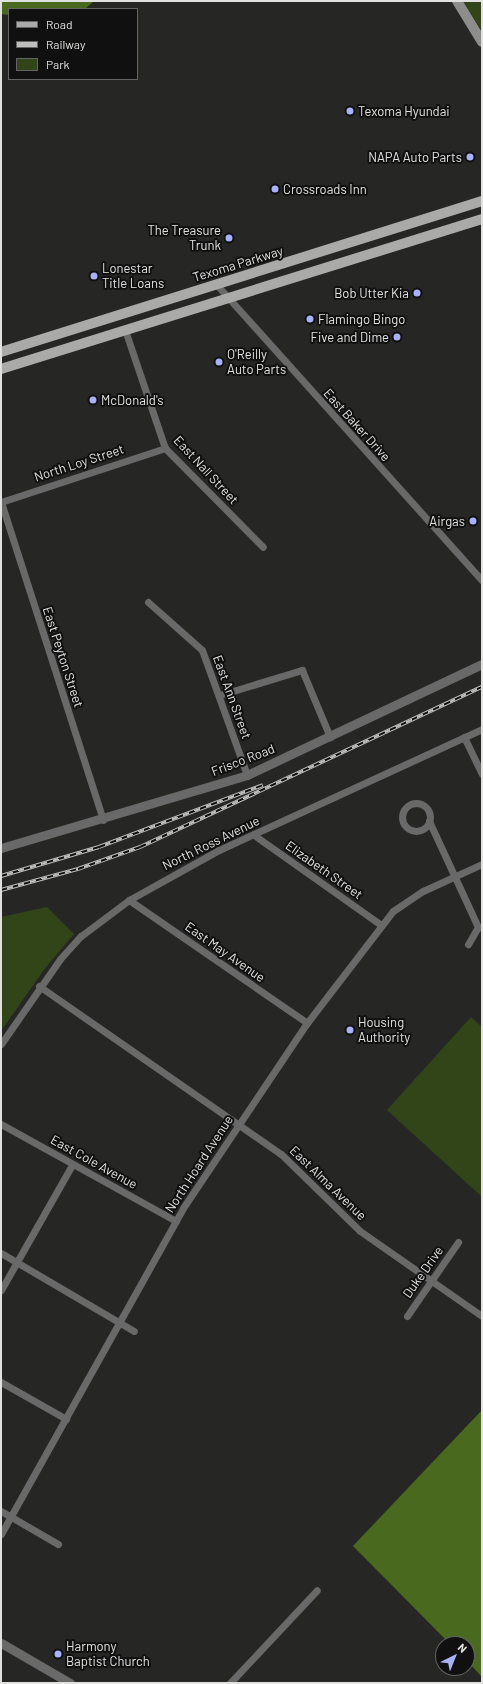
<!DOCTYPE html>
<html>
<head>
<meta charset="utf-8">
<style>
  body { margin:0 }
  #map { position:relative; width:483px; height:1684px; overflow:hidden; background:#262724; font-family:Barlow,sans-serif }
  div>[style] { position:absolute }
  .green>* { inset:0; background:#314519 }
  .forest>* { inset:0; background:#496a1e }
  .minor>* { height:7px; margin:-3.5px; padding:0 3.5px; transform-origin:3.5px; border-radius:3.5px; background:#686968 }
  .minor>.ring { margin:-3.5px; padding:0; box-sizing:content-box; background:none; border:7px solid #686968; border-radius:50% }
  .tertiary>* { height:9px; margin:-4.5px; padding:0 4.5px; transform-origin:4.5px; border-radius:4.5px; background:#686968 }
  .secondary>* { height:10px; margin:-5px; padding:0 5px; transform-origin:5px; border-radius:5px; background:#8d8e8c }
  .primary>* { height:10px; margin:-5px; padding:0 5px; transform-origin:5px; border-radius:5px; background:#aaaba9 }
  .rail>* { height:3.5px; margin-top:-1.75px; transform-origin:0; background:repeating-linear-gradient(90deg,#0f100f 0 6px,#bfc0be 0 12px); box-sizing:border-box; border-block:1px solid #bfc0be }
  .dots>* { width:11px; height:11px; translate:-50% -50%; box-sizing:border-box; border:2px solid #0f100f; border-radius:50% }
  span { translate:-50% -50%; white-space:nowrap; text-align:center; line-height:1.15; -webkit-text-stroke:4px #0f100f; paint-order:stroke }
  .poi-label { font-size:13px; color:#e1e1e0 }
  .left { translate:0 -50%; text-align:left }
  .right { translate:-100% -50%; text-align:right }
  .street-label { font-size:13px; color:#e1e1e0 }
  .frame { position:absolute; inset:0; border:2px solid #e1e1e0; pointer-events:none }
  .legend { position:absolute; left:8px; top:8px; width:130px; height:72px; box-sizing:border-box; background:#0f100f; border:1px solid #636463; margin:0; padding:5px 7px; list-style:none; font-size:12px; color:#e1e1e0 }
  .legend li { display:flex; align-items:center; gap:8px; height:20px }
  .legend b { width:20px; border:1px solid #636463 }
  .north { position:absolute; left:435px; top:1636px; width:40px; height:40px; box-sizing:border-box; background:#0f100f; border:1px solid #636463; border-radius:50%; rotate:43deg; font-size:11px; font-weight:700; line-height:16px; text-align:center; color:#e1e1e0 }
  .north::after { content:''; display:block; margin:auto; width:14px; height:18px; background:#a9b0fc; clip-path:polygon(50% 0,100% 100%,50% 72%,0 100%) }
</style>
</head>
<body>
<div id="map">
  <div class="green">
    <div style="clip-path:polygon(463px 1px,482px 1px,482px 31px)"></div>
    <div style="clip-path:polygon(47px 907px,74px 934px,46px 967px,1px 1031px,1px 917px)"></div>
    <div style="clip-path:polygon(471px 1017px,482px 1027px,482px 1197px,387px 1110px)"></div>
  </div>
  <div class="forest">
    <div style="clip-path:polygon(1px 1px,94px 1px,85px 9px,9px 9px,9px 15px,1px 14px)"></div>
    <div style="clip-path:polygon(482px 1410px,482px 1677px,467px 1661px,467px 1644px,450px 1644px,353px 1546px)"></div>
  </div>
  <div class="minor">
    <div style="left:216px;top:284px;width:398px;rotate:48.1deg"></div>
    <div style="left:125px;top:330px;width:125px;rotate:71.3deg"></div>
    <div style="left:165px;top:448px;width:139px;rotate:45.3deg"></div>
    <div style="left:1px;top:502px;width:334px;rotate:72.2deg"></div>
    <div style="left:1px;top:502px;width:173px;rotate:-18.2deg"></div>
    <div style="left:148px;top:602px;width:72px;rotate:41.6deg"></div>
    <div style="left:202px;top:650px;width:133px;rotate:70.2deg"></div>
    <div style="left:220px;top:695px;width:86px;rotate:-17deg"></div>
    <div style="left:302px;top:670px;width:73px;rotate:67.3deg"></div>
    <div style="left:464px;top:737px;width:41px;rotate:64.1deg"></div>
    <div class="ring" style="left:402px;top:803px;width:21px;height:21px"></div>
    <div style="left:429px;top:821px;width:117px;rotate:65.2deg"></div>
    <div style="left:478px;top:927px;width:20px;rotate:120deg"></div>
    <div style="left:254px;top:835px;width:156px;rotate:35.3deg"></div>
    <div style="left:129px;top:900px;width:216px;rotate:34.6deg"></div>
    <div style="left:39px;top:986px;width:295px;rotate:34.8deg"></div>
    <div style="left:281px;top:1154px;width:110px;rotate:44.3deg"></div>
    <div style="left:360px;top:1231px;width:149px;rotate:34.9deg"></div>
    <div style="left:1px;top:1044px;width:103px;rotate:-55.2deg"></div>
    <div style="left:60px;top:959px;width:31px;rotate:-48deg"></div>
    <div style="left:81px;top:936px;width:60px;rotate:-36.9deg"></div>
    <div style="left:129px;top:900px;width:103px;rotate:-29.1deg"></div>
    <div style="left:219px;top:850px;width:289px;rotate:-24.7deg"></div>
    <div style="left:1px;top:1124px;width:200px;rotate:29deg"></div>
    <div style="left:1px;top:1253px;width:154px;rotate:30.4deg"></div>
    <div style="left:1px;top:1290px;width:144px;rotate:-60.4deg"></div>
    <div style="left:407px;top:1316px;width:90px;rotate:-55.4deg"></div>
    <div style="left:1px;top:1382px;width:75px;rotate:29.6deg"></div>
    <div style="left:1px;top:1511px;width:66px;rotate:30.1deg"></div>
    <div style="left:1px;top:1534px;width:373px;rotate:-60.8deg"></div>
    <div style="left:183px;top:1208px;width:223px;rotate:-56.2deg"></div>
    <div style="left:307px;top:1023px;width:141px;rotate:-52.5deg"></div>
    <div style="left:393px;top:911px;width:36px;rotate:-34deg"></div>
    <div style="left:423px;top:891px;width:65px;rotate:-24.6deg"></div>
    <div style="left:230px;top:1683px;width:127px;rotate:-46.9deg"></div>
  </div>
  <div class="tertiary">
    <div style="left:1px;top:848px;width:257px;rotate:-16.5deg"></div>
    <div style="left:247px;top:775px;width:260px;rotate:-25.3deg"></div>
    <div style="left:1px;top:1643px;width:80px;rotate:30.1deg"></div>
  </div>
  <div class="secondary">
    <div style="left:457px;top:1px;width:48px;rotate:58.6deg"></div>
  </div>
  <div class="primary">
    <div style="left:1px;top:352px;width:504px;rotate:-17.43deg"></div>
    <div style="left:1px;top:369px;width:504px;rotate:-17.32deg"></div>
  </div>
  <div class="rail">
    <div style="left:1px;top:876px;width:102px;rotate:-16.5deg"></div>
    <div style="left:99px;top:847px;width:175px;rotate:-20.7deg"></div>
    <div style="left:1px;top:890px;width:80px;rotate:-15.3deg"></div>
    <div style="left:78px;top:869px;width:66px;rotate:-19.5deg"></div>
    <div style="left:140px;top:847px;width:378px;rotate:-25.1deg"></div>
  </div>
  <div class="dots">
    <div style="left:350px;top:111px;background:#a9b0fc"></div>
    <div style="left:470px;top:157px;background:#a9b0fc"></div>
    <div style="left:275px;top:189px;background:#a9b0fc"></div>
    <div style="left:229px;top:238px;background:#a9b0fc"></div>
    <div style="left:94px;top:276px;background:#a9b0fc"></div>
    <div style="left:417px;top:293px;background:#a9b0fc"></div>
    <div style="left:310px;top:319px;background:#a9b0fc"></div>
    <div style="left:397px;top:337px;background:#a9b0fc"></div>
    <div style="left:219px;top:362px;background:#a9b0fc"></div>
    <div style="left:93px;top:400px;background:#a9b0fc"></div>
    <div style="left:473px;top:521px;background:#a9b0fc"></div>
    <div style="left:350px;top:1030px;background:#a9b0fc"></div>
    <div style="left:58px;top:1654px;background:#a9b0fc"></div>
  </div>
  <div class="poi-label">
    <span class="left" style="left:358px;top:111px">Texoma Hyundai</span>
    <span class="right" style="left:462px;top:157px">NAPA Auto Parts</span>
    <span class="left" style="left:283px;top:189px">Crossroads Inn</span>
    <span class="right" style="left:221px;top:238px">The Treasure<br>Trunk</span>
    <span class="left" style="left:102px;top:276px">Lonestar<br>Title Loans</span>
    <span class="right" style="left:409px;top:293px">Bob Utter Kia</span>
    <span class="left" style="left:318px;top:319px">Flamingo Bingo</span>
    <span class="right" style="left:389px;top:337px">Five and Dime</span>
    <span class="left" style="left:227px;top:362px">O'Reilly<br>Auto Parts</span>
    <span class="left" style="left:101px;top:400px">McDonald's</span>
    <span class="right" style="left:465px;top:521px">Airgas</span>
    <span class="left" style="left:358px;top:1030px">Housing<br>Authority</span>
    <span class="left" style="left:66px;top:1654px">Harmony<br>Baptist Church</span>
  </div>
  <div class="street-label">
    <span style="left:238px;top:264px;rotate:-17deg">Texoma Parkway</span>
    <span style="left:357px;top:425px;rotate:48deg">East Baker Drive</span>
    <span style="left:79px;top:463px;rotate:-18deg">North Loy Street</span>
    <span style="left:206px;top:470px;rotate:47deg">East Nall Street</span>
    <span style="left:63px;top:657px;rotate:72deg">East Peyton Street</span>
    <span style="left:232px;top:697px;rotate:70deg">East Ann Street</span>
    <span style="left:243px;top:760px;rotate:-21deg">Frisco Road</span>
    <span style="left:211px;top:843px;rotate:-26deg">North Ross Avenue</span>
    <span style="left:324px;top:870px;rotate:35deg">Elizabeth Street</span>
    <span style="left:225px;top:952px;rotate:35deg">East May Avenue</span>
    <span style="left:94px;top:1162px;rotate:29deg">East Cole Avenue</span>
    <span style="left:199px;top:1164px;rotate:-57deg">North Hoard Avenue</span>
    <span style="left:328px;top:1183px;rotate:44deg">East Alma Avenue</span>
    <span style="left:423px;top:1272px;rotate:-55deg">Duke Drive</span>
  </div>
  <div class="frame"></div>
  <ul class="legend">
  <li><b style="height:5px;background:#aaaba9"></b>Road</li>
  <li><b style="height:5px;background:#bfc0be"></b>Railway</li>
  <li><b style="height:11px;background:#314519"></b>Park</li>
  </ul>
  <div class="north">N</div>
</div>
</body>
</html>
